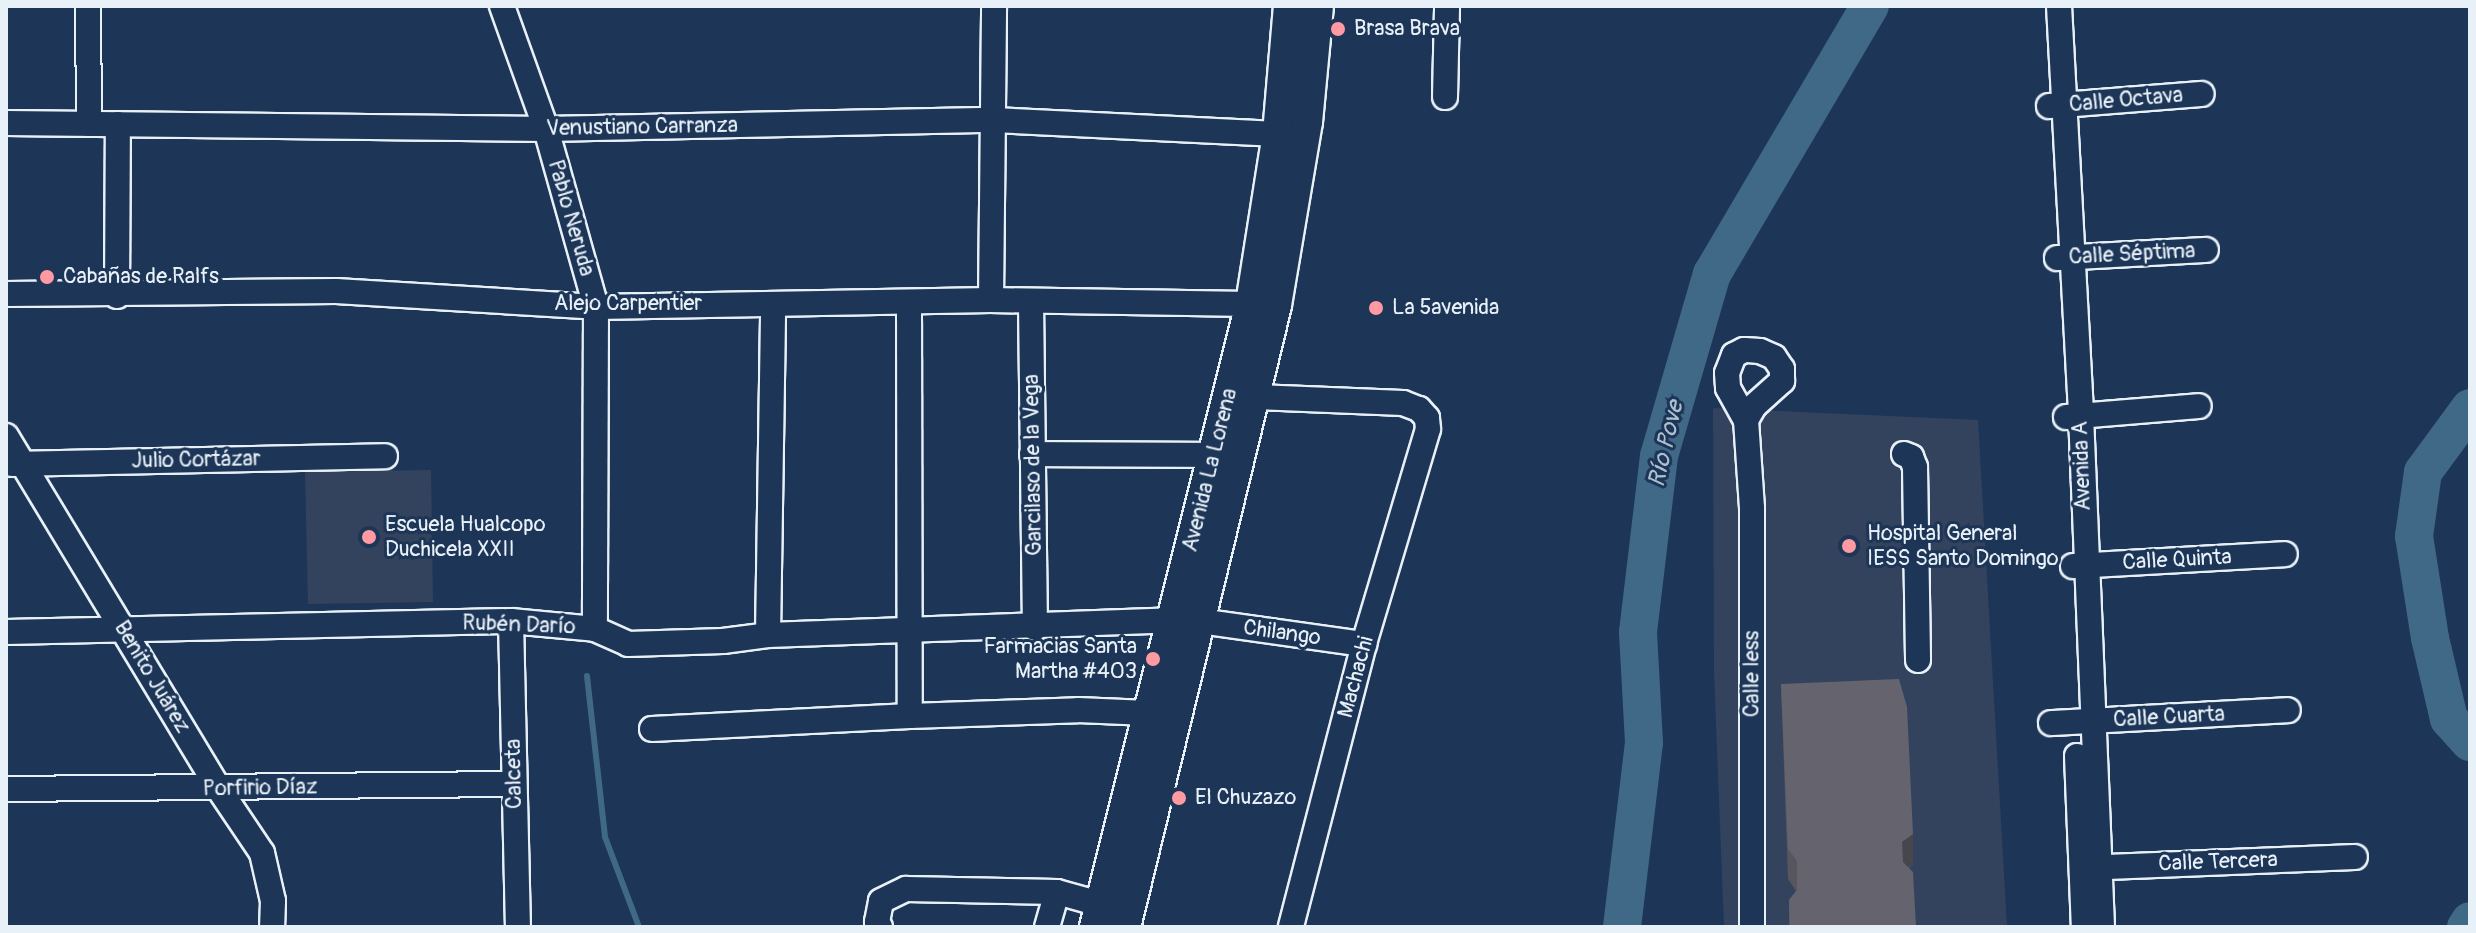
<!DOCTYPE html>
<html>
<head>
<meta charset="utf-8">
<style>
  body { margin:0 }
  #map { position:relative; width:2476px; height:933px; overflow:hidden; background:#1d3557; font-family:Pangolin,sans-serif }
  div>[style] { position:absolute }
  .built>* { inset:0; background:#33435e }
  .stream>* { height:6px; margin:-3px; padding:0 3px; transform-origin:3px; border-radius:3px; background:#3f6987 }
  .river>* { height:38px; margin:-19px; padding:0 19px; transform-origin:19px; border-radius:19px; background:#3f6987 }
  .roads { filter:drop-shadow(2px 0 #e8f1f8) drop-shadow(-2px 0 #e8f1f8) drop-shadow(0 2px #e8f1f8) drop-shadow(0 -2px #e8f1f8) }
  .minor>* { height:24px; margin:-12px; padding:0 12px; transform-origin:12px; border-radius:12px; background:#1d3557 }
  .major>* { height:30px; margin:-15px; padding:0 15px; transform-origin:15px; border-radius:15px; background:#1d3557 }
  .wall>* { inset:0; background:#57565f }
  .shaded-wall>* { inset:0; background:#47464d }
  .building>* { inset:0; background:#65646e }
  .dots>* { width:22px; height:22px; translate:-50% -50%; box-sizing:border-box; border:4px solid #1d3557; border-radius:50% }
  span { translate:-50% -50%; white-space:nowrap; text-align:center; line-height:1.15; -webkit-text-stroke:6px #1d3557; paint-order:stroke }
  .poi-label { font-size:22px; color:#e8f1f8 }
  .left { translate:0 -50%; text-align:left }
  .right { translate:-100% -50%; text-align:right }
  .street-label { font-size:22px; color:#e8f1f8 }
  .water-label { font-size:24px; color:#adc1d0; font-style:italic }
  .frame { position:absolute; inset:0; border:8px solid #e8f1f8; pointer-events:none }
</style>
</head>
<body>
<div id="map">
  <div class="built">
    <div style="clip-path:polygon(1713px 408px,1978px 420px,2007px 927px,1724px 927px,1714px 672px)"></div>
    <div style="clip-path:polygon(431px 470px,433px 602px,308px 604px,305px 472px)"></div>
  </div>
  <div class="stream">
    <div style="left:587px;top:676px;width:162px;rotate:83.6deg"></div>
    <div style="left:605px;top:837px;width:96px;rotate:69.3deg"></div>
  </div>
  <div class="river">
    <div style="left:2470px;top:408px;width:79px;rotate:126.3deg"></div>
    <div style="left:2423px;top:472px;width:65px;rotate:98deg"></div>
    <div style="left:2414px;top:536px;width:103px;rotate:81.1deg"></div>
    <div style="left:2430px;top:638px;width:83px;rotate:76.8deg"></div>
    <div style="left:2449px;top:719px;width:31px;rotate:48deg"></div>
    <div style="left:1622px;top:927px;width:185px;rotate:-83.2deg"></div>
    <div style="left:1644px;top:743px;width:111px;rotate:-93.1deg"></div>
    <div style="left:1638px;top:632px;width:177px;rotate:-83.2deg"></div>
    <div style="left:1659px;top:456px;width:190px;rotate:-73.8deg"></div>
    <div style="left:1712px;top:274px;width:311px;rotate:-59.5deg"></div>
    <div style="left:2466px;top:927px;width:7px;rotate:-56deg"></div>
  </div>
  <div class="roads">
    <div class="minor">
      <div style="left:88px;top:6px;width:118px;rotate:89.5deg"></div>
      <div style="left:502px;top:6px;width:131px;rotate:70.3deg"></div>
      <div style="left:546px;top:129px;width:185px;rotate:74.3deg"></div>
      <div style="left:596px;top:307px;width:322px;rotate:90.2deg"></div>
      <div style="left:2059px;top:6px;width:410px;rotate:86.9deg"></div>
      <div style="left:2081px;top:415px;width:512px;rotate:87.65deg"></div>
      <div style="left:1445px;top:97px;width:91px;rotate:-88.7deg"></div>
      <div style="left:2049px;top:106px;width:153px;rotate:-4.5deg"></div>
      <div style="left:6px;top:123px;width:540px;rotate:0.64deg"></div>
      <div style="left:546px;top:129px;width:447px;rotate:-1.2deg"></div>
      <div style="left:993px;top:120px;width:285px;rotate:2.8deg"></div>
      <div style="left:2057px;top:258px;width:149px;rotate:-3.1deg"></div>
      <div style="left:6px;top:294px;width:330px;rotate:-0.5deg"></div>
      <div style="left:336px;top:291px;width:260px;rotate:3.5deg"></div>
      <div style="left:596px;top:307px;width:395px;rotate:-1deg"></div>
      <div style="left:991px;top:300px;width:260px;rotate:0.9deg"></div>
      <div style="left:117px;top:296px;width:172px;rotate:-89.7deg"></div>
      <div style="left:991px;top:300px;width:294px;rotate:-89.4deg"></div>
      <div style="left:909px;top:302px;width:414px;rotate:89.9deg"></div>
      <div style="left:1031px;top:302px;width:326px;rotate:89.3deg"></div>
      <div style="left:1256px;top:397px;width:147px;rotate:2.3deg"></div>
      <div style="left:1403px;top:403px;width:17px;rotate:21deg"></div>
      <div style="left:1419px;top:409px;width:12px;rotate:48deg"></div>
      <div style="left:1427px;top:418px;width:11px;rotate:85deg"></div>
      <div style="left:1428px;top:429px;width:224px;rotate:106.6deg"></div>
      <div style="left:1364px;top:644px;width:292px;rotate:104.5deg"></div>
      <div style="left:2066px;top:417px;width:133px;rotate:-4.7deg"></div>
      <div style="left:1746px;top:420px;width:16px;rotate:-60deg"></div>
      <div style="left:1754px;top:406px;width:38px;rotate:-42deg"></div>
      <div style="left:1782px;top:381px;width:12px;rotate:-90deg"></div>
      <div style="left:1782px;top:369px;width:14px;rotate:-124deg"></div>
      <div style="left:1774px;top:357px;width:15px;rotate:-157deg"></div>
      <div style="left:1760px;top:351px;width:16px;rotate:-176deg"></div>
      <div style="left:1744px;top:350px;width:11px;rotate:153deg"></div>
      <div style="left:1734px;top:355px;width:19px;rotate:111deg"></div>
      <div style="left:1727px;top:373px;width:15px;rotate:86deg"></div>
      <div style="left:1728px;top:388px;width:37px;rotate:61deg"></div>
      <div style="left:1746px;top:420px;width:88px;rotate:86.1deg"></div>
      <div style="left:1752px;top:508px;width:419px;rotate:90deg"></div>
      <div style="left:6px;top:436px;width:412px;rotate:58.9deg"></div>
      <div style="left:219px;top:789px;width:77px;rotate:56.1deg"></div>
      <div style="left:262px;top:853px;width:49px;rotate:77.1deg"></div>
      <div style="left:273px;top:901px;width:26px;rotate:92deg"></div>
      <div style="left:1032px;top:454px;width:182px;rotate:0.3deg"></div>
      <div style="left:1904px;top:454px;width:8px;rotate:23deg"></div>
      <div style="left:1911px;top:457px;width:11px;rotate:68deg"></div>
      <div style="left:1915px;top:467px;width:193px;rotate:89.1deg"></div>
      <div style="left:12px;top:464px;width:373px;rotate:-1.2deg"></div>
      <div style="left:2073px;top:566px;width:212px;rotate:-3.2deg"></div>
      <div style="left:511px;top:621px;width:306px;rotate:88.7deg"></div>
      <div style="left:1200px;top:621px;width:166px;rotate:8deg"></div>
      <div style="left:6px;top:632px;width:505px;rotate:-1.25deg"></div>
      <div style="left:511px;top:621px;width:84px;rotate:5.4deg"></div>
      <div style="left:595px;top:629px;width:36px;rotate:24deg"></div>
      <div style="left:628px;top:644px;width:95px;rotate:-1.8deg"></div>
      <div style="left:723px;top:641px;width:45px;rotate:-7.6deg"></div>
      <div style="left:768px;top:635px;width:404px;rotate:-2.1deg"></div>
      <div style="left:768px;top:635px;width:331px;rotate:-89.1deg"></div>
      <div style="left:2051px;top:723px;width:237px;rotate:-3.1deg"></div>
      <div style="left:652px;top:729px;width:258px;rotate:-2.9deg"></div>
      <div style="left:910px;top:716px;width:168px;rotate:-2deg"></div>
      <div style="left:1078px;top:710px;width:70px;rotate:2.5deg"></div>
      <div style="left:2077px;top:756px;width:171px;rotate:87.7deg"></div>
      <div style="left:6px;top:789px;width:507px;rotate:-0.57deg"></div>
      <div style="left:2082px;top:868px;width:273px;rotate:-2.3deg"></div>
      <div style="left:880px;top:927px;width:6px;rotate:-121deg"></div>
      <div style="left:877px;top:922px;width:21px;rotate:-79deg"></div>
      <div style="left:881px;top:901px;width:28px;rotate:-26deg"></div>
      <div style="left:906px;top:889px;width:151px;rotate:1.1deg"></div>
      <div style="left:1057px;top:892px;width:45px;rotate:15.6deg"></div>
      <div style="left:1047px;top:927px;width:36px;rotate:-74deg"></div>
    </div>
    <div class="major">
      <div style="left:1095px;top:927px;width:642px;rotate:-75.94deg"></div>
      <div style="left:1251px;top:304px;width:172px;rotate:-81deg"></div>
      <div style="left:1278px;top:134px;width:128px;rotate:-85.1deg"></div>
      <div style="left:1125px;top:927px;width:640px;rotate:-76.35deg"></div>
      <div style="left:1276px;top:305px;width:186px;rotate:-80.4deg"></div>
      <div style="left:1307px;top:122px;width:117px;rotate:-84.6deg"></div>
    </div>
  </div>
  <div class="wall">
    <div style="clip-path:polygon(1781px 684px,1913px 864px,1909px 868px,1916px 927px,1789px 927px,1789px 900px,1796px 891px,1788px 879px)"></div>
  </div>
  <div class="shaded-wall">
    <div style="clip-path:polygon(1913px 834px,1913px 864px,1902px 872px,1902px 842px)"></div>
  </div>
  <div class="building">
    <div style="clip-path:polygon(1899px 679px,1907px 707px,1913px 834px,1902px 842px,1903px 862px,1913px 872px,1916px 927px,1790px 927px,1789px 900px,1797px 890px,1797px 861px,1788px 849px,1781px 684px)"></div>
  </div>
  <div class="dots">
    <div style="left:1338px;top:29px;background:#ff9aa2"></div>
    <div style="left:47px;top:277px;background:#ff9aa2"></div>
    <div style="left:1376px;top:308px;background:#ff9aa2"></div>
    <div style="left:369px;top:537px;background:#ff9aa2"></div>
    <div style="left:1849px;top:546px;background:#ff9aa2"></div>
    <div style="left:1153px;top:659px;background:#ff9aa2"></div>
    <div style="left:1179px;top:798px;background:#ff9aa2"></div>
  </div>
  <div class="poi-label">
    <span class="left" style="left:1354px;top:29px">Brasa Brava</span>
    <span class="left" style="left:63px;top:277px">Cabañas de Ralfs</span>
    <span class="left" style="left:1392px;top:308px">La 5avenida</span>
    <span class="left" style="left:385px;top:537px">Escuela Hualcopo<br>Duchicela XXII</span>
    <span class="left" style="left:1867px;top:546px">Hospital General<br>IESS Santo Domingo</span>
    <span class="right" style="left:1137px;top:659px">Farmacias Santa<br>Martha #403</span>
    <span class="left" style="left:1195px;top:798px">El Chuzazo</span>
  </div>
  <div class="street-label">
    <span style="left:2126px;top:100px;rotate:-5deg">Calle Octava</span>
    <span style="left:642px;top:127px;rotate:-1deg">Venustiano Carranza</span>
    <span style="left:571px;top:218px;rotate:74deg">Pablo Neruda</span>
    <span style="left:2132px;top:254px;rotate:-3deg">Calle Séptima</span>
    <span style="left:628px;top:304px">Alejo Carpentier</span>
    <span style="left:196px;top:460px;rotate:-1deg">Julio Cortázar</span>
    <span style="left:1033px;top:465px;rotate:-91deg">Garcilaso de la Vega</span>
    <span style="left:2082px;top:466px;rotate:-92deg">Avenida A</span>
    <span style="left:1210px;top:470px;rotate:-76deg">Avenida La Lorena</span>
    <span style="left:2177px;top:560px;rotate:-3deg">Calle Quinta</span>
    <span style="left:519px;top:625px;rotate:2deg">Rubén Darío</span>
    <span style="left:1282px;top:633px;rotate:8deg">Chilango</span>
    <span style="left:1752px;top:674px;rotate:-90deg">Calle Iess</span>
    <span style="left:152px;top:677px;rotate:59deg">Benito Juárez</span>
    <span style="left:1356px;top:677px;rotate:-75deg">Machachi</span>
    <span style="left:2169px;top:717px;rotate:-3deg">Calle Cuarta</span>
    <span style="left:514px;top:774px;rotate:-91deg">Calceta</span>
    <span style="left:260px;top:788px;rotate:-1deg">Porfirio Díaz</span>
    <span style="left:2218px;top:862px;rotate:-2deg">Calle Tercera</span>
  </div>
  <div class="water-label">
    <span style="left:1666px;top:444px;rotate:-77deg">Río Pove</span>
  </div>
  <div class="frame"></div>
</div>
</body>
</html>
